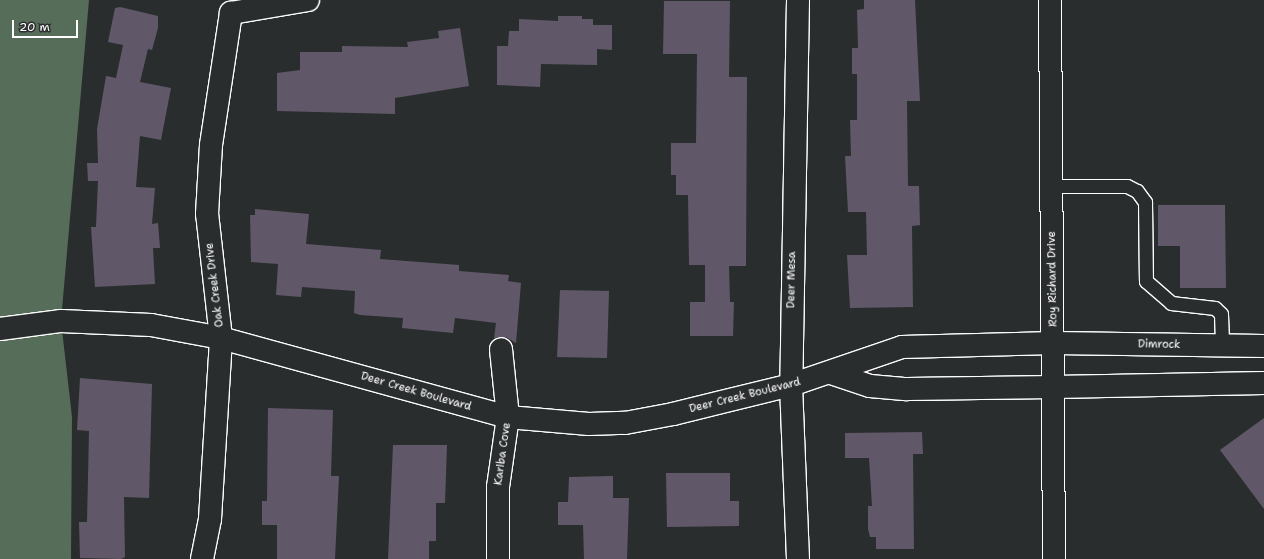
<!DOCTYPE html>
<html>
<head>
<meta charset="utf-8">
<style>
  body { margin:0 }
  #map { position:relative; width:1264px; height:559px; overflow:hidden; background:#2a2d2e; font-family:"Shantell Sans",sans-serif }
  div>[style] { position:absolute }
  .green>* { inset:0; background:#566d59 }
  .building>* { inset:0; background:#605868 }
  .roads { filter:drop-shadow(1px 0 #fff) drop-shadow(-1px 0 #fff) drop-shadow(0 1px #fff) drop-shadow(0 -1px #fff) }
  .service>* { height:13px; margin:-6.5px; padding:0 6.5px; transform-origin:6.5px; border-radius:6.5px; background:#2a2d2e }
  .minor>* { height:22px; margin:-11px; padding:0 11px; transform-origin:11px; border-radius:11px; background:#2a2d2e }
  .tertiary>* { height:22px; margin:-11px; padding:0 11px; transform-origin:11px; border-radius:11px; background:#2a2d2e }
  .primary>* { height:22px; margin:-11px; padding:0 11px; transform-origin:11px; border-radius:11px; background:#2a2d2e }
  span { translate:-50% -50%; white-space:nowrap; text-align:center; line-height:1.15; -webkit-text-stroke:3px #2a2d2e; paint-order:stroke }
  .street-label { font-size:11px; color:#fff }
  .scale { position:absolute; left:12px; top:20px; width:66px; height:18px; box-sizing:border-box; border:2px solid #fff; border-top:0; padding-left:5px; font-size:12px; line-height:14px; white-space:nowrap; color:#fff; -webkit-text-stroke:3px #2a2d2e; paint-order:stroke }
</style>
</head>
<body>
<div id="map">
  <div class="green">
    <div style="clip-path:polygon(0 0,89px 0,61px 321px,72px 417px,71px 559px,0 559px)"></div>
  </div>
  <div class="building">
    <div style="clip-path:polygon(864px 0,915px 0,920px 101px,907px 101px,908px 186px,919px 186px,920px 225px,912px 226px,913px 307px,850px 308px,847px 255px,867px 255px,866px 212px,848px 212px,845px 156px,851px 156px,850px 120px,857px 120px,857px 74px,852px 74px,852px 48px,858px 48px,857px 10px,864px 9px)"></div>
    <div style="clip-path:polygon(664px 1px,730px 1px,729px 77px,747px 77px,746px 266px,729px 266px,730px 302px,734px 302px,733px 336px,690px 336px,690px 302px,705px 302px,705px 265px,689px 265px,688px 195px,676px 195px,676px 175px,671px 175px,671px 143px,696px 143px,697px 54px,663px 54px)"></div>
    <div style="clip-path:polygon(120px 7px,158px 16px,158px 28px,152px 50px,148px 49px,140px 82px,171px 88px,161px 140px,140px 136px,136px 187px,155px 188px,152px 224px,158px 223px,160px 248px,153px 248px,155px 284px,95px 287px,91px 227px,96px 227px,98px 181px,88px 181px,87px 163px,98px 163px,97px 129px,106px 76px,116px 78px,123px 45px,108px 42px,115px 8px)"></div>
    <div style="clip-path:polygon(558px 16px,582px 16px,582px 19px,593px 19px,593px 25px,612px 25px,612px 50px,597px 49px,597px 65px,541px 64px,540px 87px,497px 85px,497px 46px,508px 46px,509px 31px,519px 31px,519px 19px,558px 21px)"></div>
    <div style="clip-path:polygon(460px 28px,469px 86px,395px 98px,395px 114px,277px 111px,277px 73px,300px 70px,300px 52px,342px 52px,342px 46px,408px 47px,407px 42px,439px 38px,438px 31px)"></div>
    <div style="clip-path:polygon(1158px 205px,1225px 205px,1226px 288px,1180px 288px,1180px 246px,1158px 246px)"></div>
    <div style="clip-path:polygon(255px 209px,309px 214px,306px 244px,381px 250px,380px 259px,459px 265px,459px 271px,509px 275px,508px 281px,521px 283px,516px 343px,506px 337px,494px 338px,496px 323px,455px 318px,453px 333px,402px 328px,403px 318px,360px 315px,354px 313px,355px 291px,302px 287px,301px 297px,276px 295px,278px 264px,251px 262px,250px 215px,255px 215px)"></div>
    <div style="clip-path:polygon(560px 290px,609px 291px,607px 358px,557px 357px)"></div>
    <div style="clip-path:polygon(80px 378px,152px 384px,149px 498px,124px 497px,125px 557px,121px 559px,80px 558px,79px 522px,87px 522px,89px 431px,77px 430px)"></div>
    <div style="clip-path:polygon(268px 408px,333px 410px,331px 476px,339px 476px,335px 559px,277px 559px,277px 525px,262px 525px,262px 501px,267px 501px)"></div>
    <div style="clip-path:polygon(1264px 418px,1264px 509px,1220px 450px)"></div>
    <div style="clip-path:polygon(922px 432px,923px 454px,913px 454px,914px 549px,876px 549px,876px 537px,870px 537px,868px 529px,868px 506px,872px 506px,869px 458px,845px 458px,845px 433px)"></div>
    <div style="clip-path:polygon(393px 445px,447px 445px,445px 503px,436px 503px,436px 541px,429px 541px,429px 559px,388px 559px)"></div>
    <div style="clip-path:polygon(666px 473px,730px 473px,730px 501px,739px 501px,739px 526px,667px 527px)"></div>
    <div style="clip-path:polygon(613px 476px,613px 498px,629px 498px,627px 559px,584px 559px,583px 525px,558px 525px,558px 502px,568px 502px,569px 477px)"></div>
  </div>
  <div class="roads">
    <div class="service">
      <div style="left:1052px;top:186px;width:75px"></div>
      <div style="left:1127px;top:186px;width:11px;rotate:27deg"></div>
      <div style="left:1137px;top:191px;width:14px;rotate:54deg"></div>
      <div style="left:1145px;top:202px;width:79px;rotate:89.3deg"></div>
      <div style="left:1146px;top:281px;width:33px;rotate:41deg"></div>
      <div style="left:1171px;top:303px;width:44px;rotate:6.5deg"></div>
      <div style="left:1215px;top:308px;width:8px;rotate:45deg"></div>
      <div style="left:1221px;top:314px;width:31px;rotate:88deg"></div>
    </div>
    <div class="minor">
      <div style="left:798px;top:0;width:385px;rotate:91deg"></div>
      <div style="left:791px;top:385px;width:174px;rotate:87.7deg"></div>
      <div style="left:1054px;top:343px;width:210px;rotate:0.8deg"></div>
      <div style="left:1054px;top:387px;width:210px;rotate:-1.1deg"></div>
      <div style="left:202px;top:559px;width:41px;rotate:-78.7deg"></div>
      <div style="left:210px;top:519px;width:181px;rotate:-86.5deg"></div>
      <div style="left:221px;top:338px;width:125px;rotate:-96.4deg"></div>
      <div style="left:207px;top:214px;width:69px;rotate:-86.7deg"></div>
      <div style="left:211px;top:145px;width:134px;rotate:-81.4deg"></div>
      <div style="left:231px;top:13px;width:78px;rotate:-9.6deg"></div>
      <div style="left:498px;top:559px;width:72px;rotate:-90deg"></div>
      <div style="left:498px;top:487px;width:71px;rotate:-81.9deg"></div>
      <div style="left:508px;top:417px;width:68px;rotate:-95.9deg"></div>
    </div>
    <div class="tertiary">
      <div style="left:0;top:329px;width:62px;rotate:-7.5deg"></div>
      <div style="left:61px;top:321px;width:90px;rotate:2.5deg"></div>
      <div style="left:151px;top:325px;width:71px;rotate:10.5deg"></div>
      <div style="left:221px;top:338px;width:298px;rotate:15.4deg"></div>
      <div style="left:508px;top:417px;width:81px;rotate:4.9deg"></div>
      <div style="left:589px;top:424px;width:36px;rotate:-2deg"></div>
      <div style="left:625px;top:423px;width:49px;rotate:-10.6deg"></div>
      <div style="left:673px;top:414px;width:122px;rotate:-13.8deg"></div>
      <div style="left:791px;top:385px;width:117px;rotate:-18.9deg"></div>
      <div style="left:902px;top:347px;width:152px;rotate:-1.5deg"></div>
      <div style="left:831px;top:373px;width:41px;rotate:18.4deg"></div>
      <div style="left:870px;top:386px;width:37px;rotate:5deg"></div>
      <div style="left:907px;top:389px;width:147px;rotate:-0.8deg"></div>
    </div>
    <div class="primary">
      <div style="left:1050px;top:0;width:559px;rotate:89.59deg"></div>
    </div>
  </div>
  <div class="street-label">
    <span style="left:1053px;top:279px;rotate:-91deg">Roy Richard Drive</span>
    <span style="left:792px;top:280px;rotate:-89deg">Deer Mesa</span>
    <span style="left:215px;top:285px;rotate:-97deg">Oak Creek Drive</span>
    <span style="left:1159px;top:345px;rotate:1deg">Dimrock</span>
    <span style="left:416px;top:392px;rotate:16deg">Deer Creek Boulevard</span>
    <span style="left:745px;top:396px;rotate:-14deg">Deer Creek Boulevard</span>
    <span style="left:503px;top:454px;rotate:-82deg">Kariba Cove</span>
  </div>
  <div class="scale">20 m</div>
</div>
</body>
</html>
